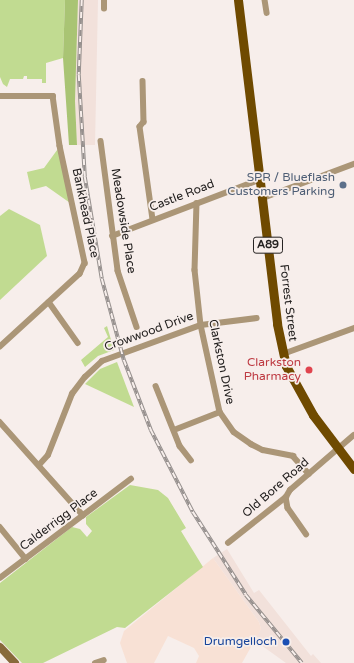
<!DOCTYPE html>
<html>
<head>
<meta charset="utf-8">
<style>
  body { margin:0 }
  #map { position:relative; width:354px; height:663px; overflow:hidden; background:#f7eeeb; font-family:"Varela Round",sans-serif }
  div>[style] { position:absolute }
  .built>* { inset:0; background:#f2e1db }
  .industrial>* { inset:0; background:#f8e1d5 }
  .green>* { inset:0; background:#c1db91 }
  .forest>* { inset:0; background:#a9c474 }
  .street>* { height:5.5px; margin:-2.75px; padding:0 2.75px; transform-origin:2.75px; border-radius:2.75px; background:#ab9677 }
  .secondary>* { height:8px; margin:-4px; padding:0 4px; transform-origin:4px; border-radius:4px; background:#886a3b }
  .primary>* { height:9px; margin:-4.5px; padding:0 4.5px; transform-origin:4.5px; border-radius:4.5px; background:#6f4a00 }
  .rail>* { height:3.5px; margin-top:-1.75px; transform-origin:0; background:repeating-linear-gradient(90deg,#f7eeeb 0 6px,#96908e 0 12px); box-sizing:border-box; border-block:1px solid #96908e }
  .dots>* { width:11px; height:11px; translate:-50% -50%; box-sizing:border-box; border:2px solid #f7eeeb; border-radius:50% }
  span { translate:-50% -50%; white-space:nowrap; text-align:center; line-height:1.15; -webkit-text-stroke:3.5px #f7eeeb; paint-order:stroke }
  .shield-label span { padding:1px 3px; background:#f7eeeb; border:1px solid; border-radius:3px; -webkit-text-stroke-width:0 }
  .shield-label { font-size:11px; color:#242120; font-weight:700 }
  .service-label { font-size:12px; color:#4e5e75 }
  .right { translate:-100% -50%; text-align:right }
  .street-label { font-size:12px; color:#242120 }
  .health-label { font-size:12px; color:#be3a42 }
  .transit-label { font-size:12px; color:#164399 }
</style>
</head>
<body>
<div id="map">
  <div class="built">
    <div style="clip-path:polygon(78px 0,98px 0,95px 145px,77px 145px,75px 101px)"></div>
    <div style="clip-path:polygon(227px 549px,254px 593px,259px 590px,311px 656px,313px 654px,321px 663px,286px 663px,254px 640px,261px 629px,259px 622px,213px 558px)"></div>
  </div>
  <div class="industrial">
    <div style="clip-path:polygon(213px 558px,259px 622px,261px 629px,242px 663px,196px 663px,199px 656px,194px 648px,168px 636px,154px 663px,127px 663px,120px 643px,124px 631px)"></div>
  </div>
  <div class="green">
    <div style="clip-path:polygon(0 0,65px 0,63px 58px,46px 63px,46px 83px,42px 83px,42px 79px,27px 79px,27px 76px,24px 76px,23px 79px,10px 79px,7px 87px,3px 84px,0 77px)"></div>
    <div style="clip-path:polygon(60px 146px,73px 205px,46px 186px,31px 190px,27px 172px,44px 168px)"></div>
    <div style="clip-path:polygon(9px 209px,40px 225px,47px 256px,0 300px,0 216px)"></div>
    <div style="clip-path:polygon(107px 326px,114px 350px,98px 356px,85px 367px,81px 360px,108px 337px,104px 328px)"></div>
    <div style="clip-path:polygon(117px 362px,134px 407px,85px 384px,100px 369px)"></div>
    <div style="clip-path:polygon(130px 485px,158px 490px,168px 498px,186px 528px,181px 531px,203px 567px,125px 628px,117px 627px,43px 663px,22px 663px,0 640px,0 583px,72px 527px,80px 529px,87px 537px,92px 531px,86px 524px,86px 517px)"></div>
  </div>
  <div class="forest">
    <div style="clip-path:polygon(65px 0,78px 0,75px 101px,77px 145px,69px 145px,63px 58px)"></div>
  </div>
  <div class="street">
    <div style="left:265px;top:0;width:13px;rotate:81deg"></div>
    <div style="left:104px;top:9px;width:9px;rotate:-90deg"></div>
    <div style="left:143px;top:81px;width:41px;rotate:88.6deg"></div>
    <div style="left:144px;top:122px;width:6px;rotate:129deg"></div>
    <div style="left:140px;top:127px;width:93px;rotate:82deg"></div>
    <div style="left:0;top:96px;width:53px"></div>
    <div style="left:53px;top:96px;width:50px;rotate:82deg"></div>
    <div style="left:60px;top:146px;width:120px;rotate:77.9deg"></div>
    <div style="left:85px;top:263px;width:12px;rotate:114deg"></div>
    <div style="left:80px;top:274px;width:108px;rotate:137.6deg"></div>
    <div style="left:101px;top:141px;width:131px;rotate:82.5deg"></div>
    <div style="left:118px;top:271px;width:59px;rotate:71.3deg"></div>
    <div style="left:263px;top:198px;width:97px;rotate:-20.5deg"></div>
    <div style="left:197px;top:203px;width:67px;rotate:91.7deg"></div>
    <div style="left:195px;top:270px;width:55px;rotate:83.8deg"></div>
    <div style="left:201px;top:325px;width:89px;rotate:77.7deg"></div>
    <div style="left:220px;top:412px;width:24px;rotate:55deg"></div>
    <div style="left:234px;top:432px;width:21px;rotate:35deg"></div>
    <div style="left:251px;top:444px;width:13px;rotate:27deg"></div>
    <div style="left:263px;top:450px;width:31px;rotate:11deg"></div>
    <div style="left:293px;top:456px;width:24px;rotate:48deg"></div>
    <div style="left:112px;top:236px;width:160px;rotate:-20.9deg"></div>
    <div style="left:49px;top:302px;width:50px;rotate:54.7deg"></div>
    <div style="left:283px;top:354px;width:76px;rotate:-20.1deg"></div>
    <div style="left:156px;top:386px;width:65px;rotate:68.2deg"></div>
    <div style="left:180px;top:446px;width:18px;rotate:52deg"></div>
    <div style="left:0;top:422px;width:125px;rotate:48.3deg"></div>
    <div style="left:174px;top:430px;width:49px;rotate:-21.4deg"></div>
    <div style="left:39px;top:465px;width:13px;rotate:-48deg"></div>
    <div style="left:48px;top:455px;width:66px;rotate:-68.5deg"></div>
    <div style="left:72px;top:394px;width:21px;rotate:-53deg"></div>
    <div style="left:85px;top:377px;width:23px;rotate:-43deg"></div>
    <div style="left:102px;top:361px;width:105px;rotate:-20deg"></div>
    <div style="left:201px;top:325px;width:56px;rotate:-7.1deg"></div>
    <div style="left:286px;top:497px;width:11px;rotate:80deg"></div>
    <div style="left:288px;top:508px;width:32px;rotate:55deg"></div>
    <div style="left:0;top:527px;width:41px;rotate:50.9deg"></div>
    <div style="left:228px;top:543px;width:74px;rotate:-38.4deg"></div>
    <div style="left:286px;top:497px;width:8px;rotate:-60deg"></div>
    <div style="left:290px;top:490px;width:84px;rotate:-40.7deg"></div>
    <div style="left:0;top:578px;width:164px;rotate:-37.1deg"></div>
    <div style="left:95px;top:663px;width:9px;rotate:-18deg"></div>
  </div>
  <div class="secondary">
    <div style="left:0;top:647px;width:22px;rotate:47deg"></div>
  </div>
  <div class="primary">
    <div style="left:238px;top:0;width:326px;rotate:83.1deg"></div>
    <div style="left:277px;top:324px;width:43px;rotate:77.9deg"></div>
    <div style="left:286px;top:366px;width:56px;rotate:61.1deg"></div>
    <div style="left:313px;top:415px;width:68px;rotate:52.8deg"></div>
  </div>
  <div class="rail">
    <div style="left:82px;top:0;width:75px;rotate:92.3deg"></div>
    <div style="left:79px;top:75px;width:102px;rotate:86.6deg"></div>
    <div style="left:85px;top:177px;width:103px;rotate:80.5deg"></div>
    <div style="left:102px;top:279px;width:84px;rotate:74.8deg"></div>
    <div style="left:124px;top:360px;width:75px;rotate:68.9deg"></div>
    <div style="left:151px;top:430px;width:92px;rotate:62.9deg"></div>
    <div style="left:193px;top:512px;width:98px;rotate:57.4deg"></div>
    <div style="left:246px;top:595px;width:88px;rotate:50.5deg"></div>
  </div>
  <div class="dots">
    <div style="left:343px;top:185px;background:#5c6f8a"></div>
    <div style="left:309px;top:370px;background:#e0444e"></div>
    <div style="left:286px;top:642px;background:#1a4fb4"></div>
  </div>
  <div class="shield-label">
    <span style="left:268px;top:245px">A89</span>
  </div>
  <div class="service-label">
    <span class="right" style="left:335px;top:185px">SPR / Blueflash<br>Customers Parking</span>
  </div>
  <div class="street-label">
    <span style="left:182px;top:196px;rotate:-21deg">Castle Road</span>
    <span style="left:85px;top:213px;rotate:78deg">Bankhead Place</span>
    <span style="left:123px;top:221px;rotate:81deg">Meadowside Place</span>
    <span style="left:288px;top:303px;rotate:83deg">Forrest Street</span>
    <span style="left:149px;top:332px;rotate:-20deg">Crowwood Drive</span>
    <span style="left:221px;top:362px;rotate:78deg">Clarkston Drive</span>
    <span style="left:276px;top:488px;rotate:-41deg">Old Bore Road</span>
    <span style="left:59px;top:520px;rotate:-37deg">Calderrigg Place</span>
  </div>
  <div class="health-label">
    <span class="right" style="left:301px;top:370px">Clarkston<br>Pharmacy</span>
  </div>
  <div class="transit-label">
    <span class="right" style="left:277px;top:642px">Drumgelloch</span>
  </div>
</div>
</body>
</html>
